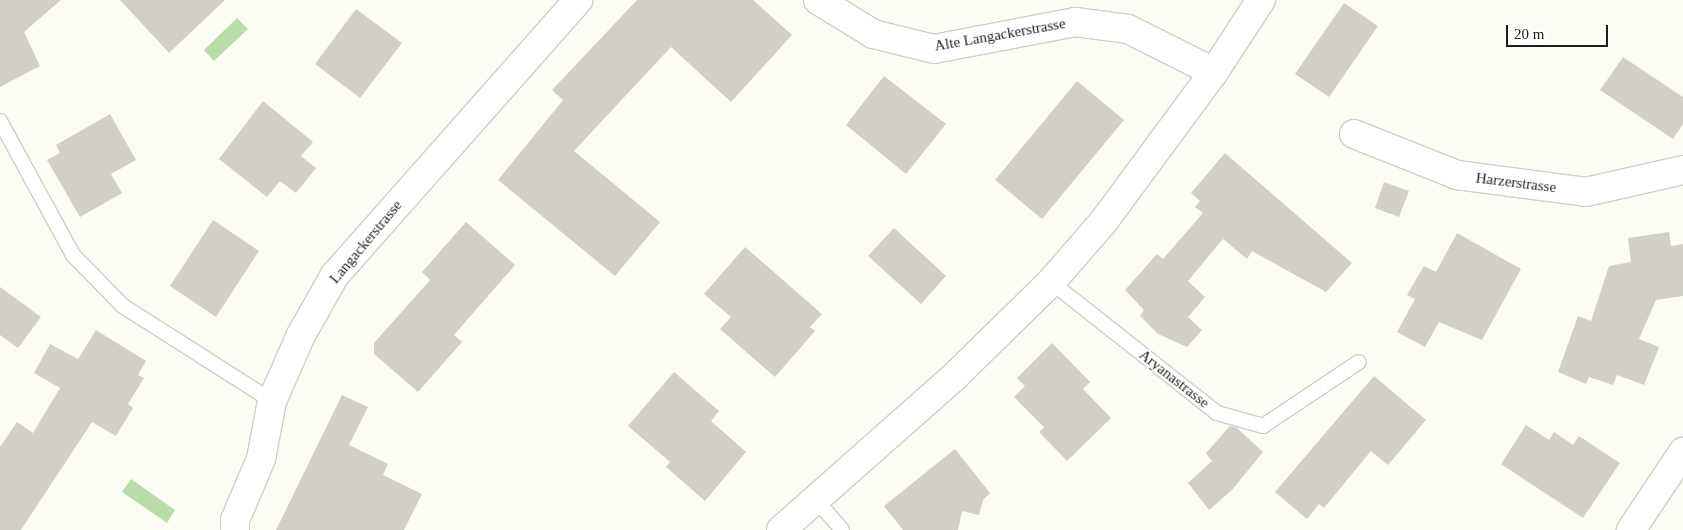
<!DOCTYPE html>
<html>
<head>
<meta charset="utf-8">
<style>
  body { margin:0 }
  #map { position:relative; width:1683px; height:530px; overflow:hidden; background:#fdfcf4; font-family:Georgia,serif }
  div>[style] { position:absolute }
  .water>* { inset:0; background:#b9dda8 }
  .building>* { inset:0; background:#d3cfc8 }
  .roads { filter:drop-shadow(1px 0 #d0cfc7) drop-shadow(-1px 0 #d0cfc7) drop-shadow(0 1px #d0cfc7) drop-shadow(0 -1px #d0cfc7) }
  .lane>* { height:14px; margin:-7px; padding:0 7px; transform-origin:7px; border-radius:7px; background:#fff }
  .street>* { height:28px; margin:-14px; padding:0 14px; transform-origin:14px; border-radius:14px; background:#fff }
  span { translate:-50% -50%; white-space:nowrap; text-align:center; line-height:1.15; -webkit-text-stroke:4px #fff; paint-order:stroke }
  .street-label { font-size:15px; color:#1f1e1b }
  .scale { position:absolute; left:1506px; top:25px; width:102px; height:22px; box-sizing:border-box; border:2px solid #1f1e1b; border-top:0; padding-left:6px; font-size:15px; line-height:18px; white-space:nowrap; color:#1f1e1b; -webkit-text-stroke:4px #fff; paint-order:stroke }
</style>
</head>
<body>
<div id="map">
  <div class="water">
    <div style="clip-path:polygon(237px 18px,248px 29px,214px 61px,204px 50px)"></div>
    <div style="clip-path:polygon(131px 479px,175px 510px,167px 523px,122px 492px)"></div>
  </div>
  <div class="building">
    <div style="clip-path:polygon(0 0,61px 0,24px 32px,40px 66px,0 87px)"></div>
    <div style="clip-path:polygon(120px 0,225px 0,169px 53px)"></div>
    <div style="clip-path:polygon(637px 0,753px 0,792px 35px,731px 102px,671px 47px,574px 151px,660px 222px,615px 276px,498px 180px,563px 100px,552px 90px)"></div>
    <div style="clip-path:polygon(1344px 3px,1378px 26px,1329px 97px,1295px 74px)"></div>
    <div style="clip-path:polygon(356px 9px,402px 43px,360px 98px,315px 64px)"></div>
    <div style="clip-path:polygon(1623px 57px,1683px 97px,1683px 124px,1673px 139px,1600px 90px)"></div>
    <div style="clip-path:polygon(884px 76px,946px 124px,906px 174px,846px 125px)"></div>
    <div style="clip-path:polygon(1077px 81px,1124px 120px,1042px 219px,995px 180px)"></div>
    <div style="clip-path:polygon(263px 101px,313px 142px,301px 156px,316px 168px,296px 193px,280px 181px,267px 197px,219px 159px)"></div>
    <div style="clip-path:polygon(110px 114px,136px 160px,111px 174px,122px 193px,80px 217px,47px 160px,60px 153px,56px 145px)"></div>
    <div style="clip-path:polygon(1225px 153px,1352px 263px,1326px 292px,1252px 251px,1247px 259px,1223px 239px,1188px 281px,1205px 297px,1188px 317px,1202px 330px,1187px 347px,1158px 334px,1140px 316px,1144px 310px,1125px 290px,1157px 254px,1163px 259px,1203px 213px,1195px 207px,1200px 201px,1191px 193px)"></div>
    <div style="clip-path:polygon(1384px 182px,1409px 191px,1399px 217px,1375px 208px)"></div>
    <div style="clip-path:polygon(213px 220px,259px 251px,216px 317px,170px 286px)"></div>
    <div style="clip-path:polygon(466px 222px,515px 265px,454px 335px,462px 342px,418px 392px,374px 354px,374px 343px,430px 280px,422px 272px)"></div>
    <div style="clip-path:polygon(894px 228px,946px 276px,921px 304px,868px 256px)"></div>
    <div style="clip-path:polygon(1669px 232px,1671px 246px,1683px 244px,1683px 296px,1656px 300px,1639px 339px,1659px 347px,1644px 385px,1617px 375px,1613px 385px,1589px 377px,1586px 384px,1558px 372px,1578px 316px,1591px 321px,1609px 266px,1631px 262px,1628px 238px)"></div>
    <div style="clip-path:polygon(1457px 233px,1521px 269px,1482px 340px,1439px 322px,1425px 347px,1397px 332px,1415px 299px,1407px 295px,1424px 266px,1436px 272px)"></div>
    <div style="clip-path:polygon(745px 247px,822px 314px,810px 327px,815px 331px,775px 377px,720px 329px,731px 317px,704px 294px)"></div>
    <div style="clip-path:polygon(0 287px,41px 317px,18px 348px,0 335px)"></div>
    <div style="clip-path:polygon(96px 330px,146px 361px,138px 375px,144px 378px,128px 404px,133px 408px,116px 436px,92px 422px,21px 530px,0 530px,0 447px,17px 422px,33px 433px,60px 388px,34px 373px,50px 344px,78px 359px)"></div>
    <div style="clip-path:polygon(1052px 343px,1090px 382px,1083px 389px,1111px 418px,1067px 461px,1039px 432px,1044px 427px,1014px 397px,1025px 386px,1017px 378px)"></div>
    <div style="clip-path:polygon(674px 372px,719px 411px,711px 421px,746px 452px,705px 501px,666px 467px,670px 462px,628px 426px)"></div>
    <div style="clip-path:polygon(1374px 376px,1426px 420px,1388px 465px,1371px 451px,1324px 508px,1319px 504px,1307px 519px,1275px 492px)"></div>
    <div style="clip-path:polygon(342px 395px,368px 407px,349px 445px,388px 464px,383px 475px,422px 494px,404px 530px,276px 530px)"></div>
    <div style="clip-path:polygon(1526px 425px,1549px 440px,1554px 432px,1573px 445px,1579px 436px,1620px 463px,1583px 518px,1501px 464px)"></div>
    <div style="clip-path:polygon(1230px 426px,1237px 428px,1263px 452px,1232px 490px,1209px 510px,1188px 483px,1212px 461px,1206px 453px)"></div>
    <div style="clip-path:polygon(955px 449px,990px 493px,983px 500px,979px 515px,962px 511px,958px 530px,903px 530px,884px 506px)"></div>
  </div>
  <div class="roads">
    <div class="lane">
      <div style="left:0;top:121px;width:153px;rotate:61.4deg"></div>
      <div style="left:73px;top:255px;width:71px;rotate:45.6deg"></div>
      <div style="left:123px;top:306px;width:177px;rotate:32.5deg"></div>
      <div style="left:1051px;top:282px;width:211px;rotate:38.3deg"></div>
      <div style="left:1217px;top:413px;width:48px;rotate:15.8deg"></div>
      <div style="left:1263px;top:426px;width:115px;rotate:-33.7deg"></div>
      <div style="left:817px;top:501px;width:38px;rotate:49deg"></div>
    </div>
    <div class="street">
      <div style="left:818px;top:0;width:65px;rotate:31.7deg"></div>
      <div style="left:873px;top:34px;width:63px;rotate:13.8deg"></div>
      <div style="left:934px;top:49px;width:144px;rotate:-10.8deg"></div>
      <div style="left:1075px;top:22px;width:53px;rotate:7.5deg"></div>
      <div style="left:1128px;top:29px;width:96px;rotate:26.6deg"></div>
      <div style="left:1354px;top:134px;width:111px;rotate:21.7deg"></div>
      <div style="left:1457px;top:175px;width:130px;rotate:7.5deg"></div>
      <div style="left:1586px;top:192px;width:99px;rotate:-12.8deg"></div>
      <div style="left:235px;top:530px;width:10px;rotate:-90deg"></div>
      <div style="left:235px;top:520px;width:66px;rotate:-66.9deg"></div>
      <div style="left:261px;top:459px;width:59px;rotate:-79.3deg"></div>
      <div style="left:272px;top:401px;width:72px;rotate:-66.3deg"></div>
      <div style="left:301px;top:335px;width:69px;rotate:-60.5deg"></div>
      <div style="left:335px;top:275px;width:367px;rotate:-48.5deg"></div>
      <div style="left:781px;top:530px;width:234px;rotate:-41.5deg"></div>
      <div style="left:956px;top:375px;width:133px;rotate:-44.4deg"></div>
      <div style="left:1051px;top:282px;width:81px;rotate:-49deg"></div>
      <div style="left:1104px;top:221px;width:185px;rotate:-53.6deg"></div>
      <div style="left:1214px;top:72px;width:86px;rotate:-56.9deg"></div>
      <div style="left:1631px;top:530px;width:94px;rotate:-56.3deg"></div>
    </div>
  </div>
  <div class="street-label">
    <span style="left:1000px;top:35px;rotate:-10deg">Alte Langackerstrasse</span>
    <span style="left:1516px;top:183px;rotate:7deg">Harzerstrasse</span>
    <span style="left:366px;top:242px;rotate:-50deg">Langackerstrasse</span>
    <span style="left:1174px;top:379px;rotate:38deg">Aryanastrasse</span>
  </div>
  <div class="scale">20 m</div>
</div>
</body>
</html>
